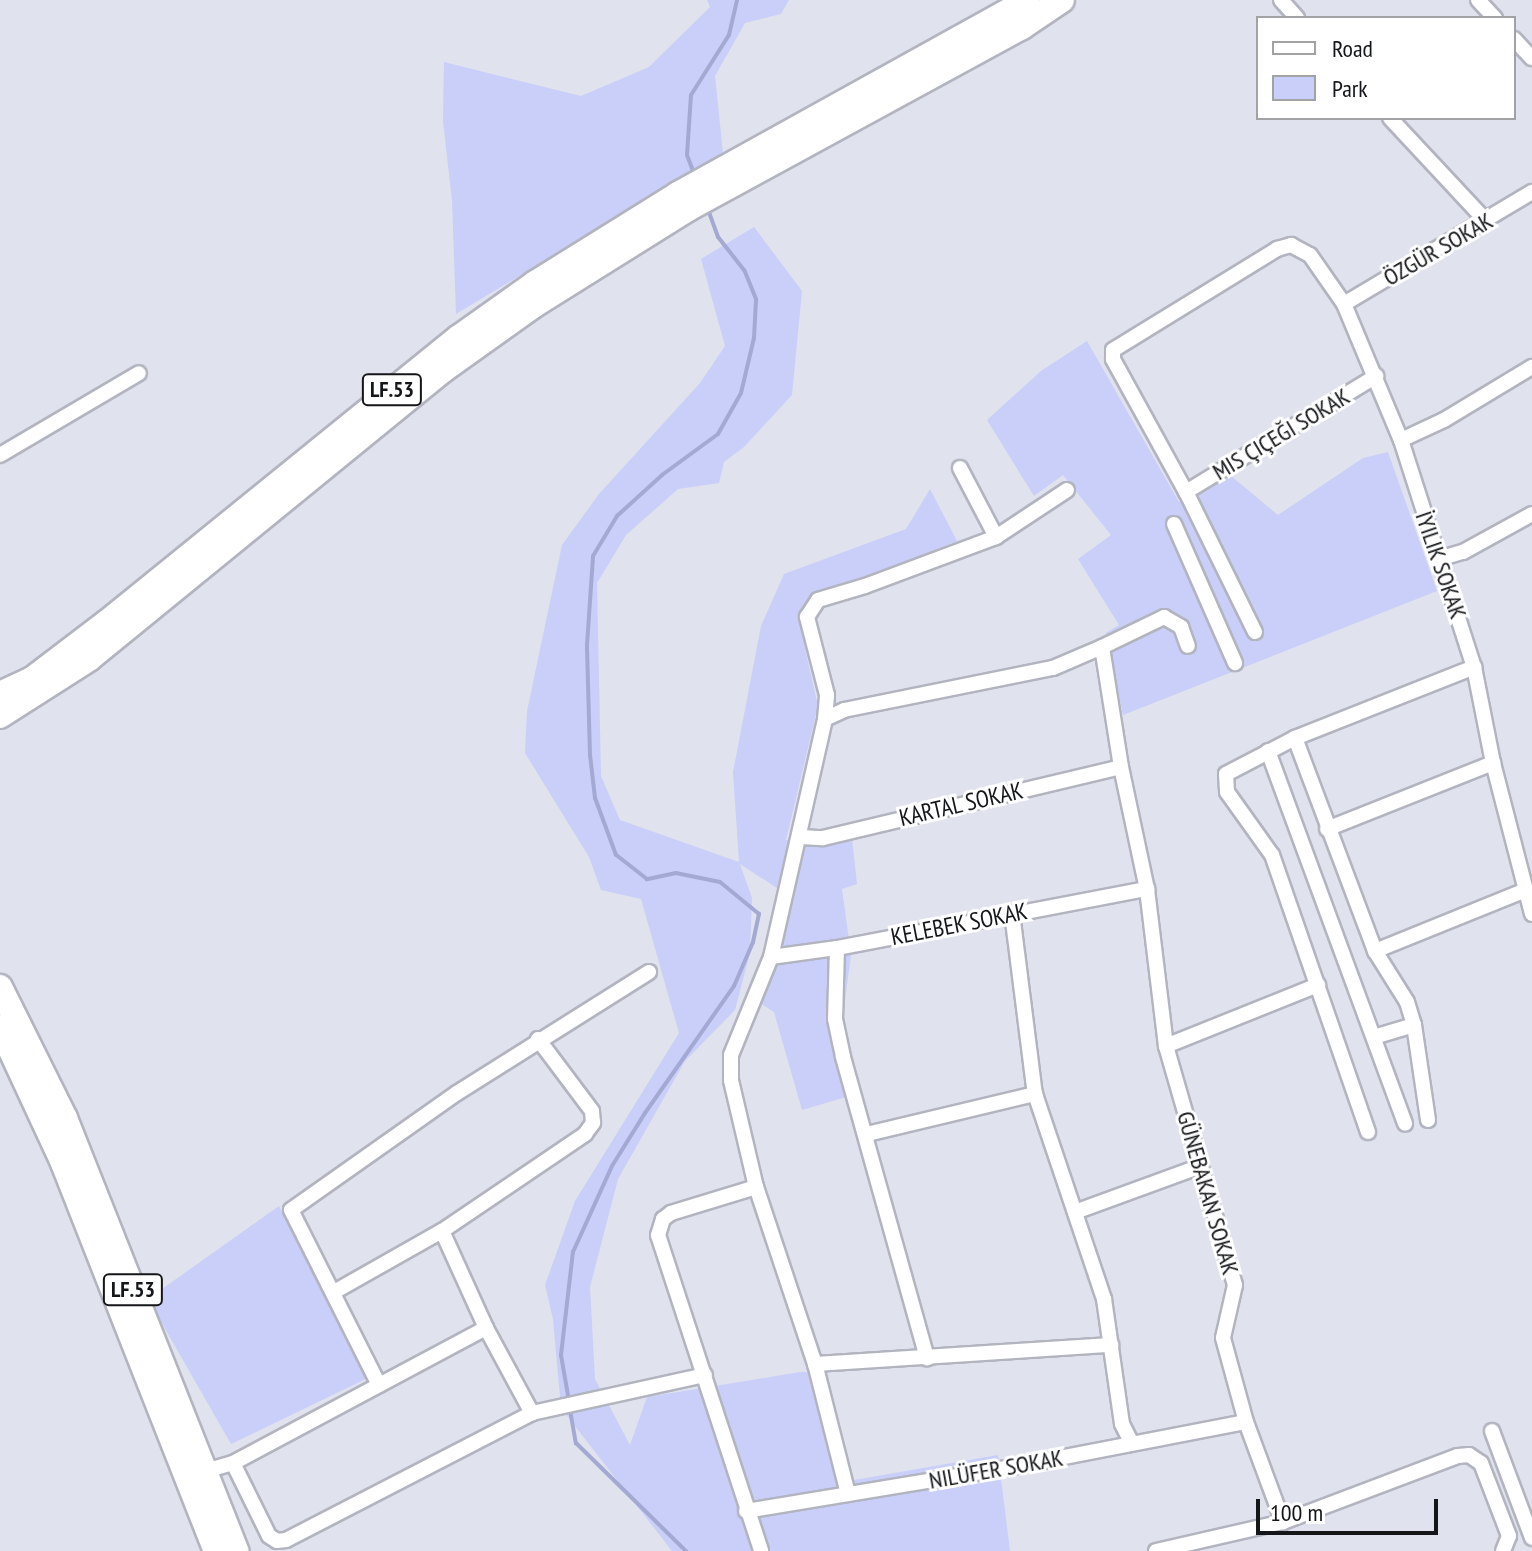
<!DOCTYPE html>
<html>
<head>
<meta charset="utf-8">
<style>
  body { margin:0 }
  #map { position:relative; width:1532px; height:1551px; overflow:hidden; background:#e0e2ed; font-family:"PT Sans Narrow",sans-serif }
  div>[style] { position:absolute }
  .green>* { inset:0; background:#c9cff9 }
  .stream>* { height:4px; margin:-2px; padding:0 2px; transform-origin:2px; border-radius:2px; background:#a3a9d2 }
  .roads { filter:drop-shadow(2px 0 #b2b4bf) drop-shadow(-2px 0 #b2b4bf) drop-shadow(0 2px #b2b4bf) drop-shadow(0 -2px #b2b4bf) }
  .minor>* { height:14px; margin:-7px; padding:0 7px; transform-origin:7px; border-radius:7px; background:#fff }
  .trunk>* { height:24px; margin:-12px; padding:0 12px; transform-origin:12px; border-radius:12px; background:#fff }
  span { translate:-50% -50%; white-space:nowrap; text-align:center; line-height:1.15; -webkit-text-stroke:6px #fff; paint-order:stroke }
  .shield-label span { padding:2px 6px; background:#fff; border:2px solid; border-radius:6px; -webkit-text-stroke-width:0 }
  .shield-label { font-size:22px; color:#151619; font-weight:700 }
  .street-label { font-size:24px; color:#151619 }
  .legend { position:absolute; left:1256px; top:16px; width:260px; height:104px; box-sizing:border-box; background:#fff; border:2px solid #a1a2a3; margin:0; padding:10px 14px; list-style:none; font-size:24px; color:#151619 }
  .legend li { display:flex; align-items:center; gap:16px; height:40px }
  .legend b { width:40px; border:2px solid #a1a2a3 }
  .scale { position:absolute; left:1256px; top:1499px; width:182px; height:36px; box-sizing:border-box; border:4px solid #151619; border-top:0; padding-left:10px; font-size:24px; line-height:28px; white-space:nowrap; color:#151619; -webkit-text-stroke:6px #fff; paint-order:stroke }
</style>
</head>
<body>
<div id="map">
  <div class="green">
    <div style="clip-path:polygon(707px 0,789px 0,781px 14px,745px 23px,715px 76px,723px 153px,456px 314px,452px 201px,443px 121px,444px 62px,581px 96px,649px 67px,710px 7px)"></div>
    <div style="clip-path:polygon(754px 227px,802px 291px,792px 395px,744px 447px,724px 462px,719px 483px,678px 489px,626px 535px,597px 583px,601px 776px,620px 820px,739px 862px,733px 772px,761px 626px,784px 574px,906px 529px,930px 489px,957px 541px,805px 602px,804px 644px,818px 706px,786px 840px,852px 839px,857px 884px,842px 889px,851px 955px,842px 1023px,860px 1093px,802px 1110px,774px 1012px,754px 999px,783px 892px,740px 864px,752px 898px,750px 953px,735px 1010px,685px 1061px,618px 1179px,590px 1287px,595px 1379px,630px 1445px,647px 1397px,801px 1372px,821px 1373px,854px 1480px,998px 1455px,1010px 1551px,672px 1551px,561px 1408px,553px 1319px,545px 1285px,575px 1201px,679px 1033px,641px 899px,601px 890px,589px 857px,525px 753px,527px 711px,562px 545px,599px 494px,700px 383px,725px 346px,701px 259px)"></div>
    <div style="clip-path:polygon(1087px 341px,1179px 502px,1231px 476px,1278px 515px,1363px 458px,1388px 452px,1437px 591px,1123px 715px,1106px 633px,1119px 625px,1078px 559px,1111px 535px,1063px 475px,1034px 496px,987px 420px,1041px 371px)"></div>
    <div style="clip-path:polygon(279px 1206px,374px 1375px,231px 1444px,148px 1299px)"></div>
  </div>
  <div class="stream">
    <div style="left:695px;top:176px;width:22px;rotate:-111deg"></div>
    <div style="left:687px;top:155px;width:60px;rotate:-86.2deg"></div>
    <div style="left:691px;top:95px;width:71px;rotate:-57.7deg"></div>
    <div style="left:729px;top:35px;width:36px;rotate:-77deg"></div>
    <div style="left:569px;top:1401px;width:47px;rotate:-99.9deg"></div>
    <div style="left:561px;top:1355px;width:104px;rotate:-83.4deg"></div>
    <div style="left:573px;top:1252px;width:94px;rotate:-65.6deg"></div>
    <div style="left:612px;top:1166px;width:62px;rotate:-58.1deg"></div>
    <div style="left:645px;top:1113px;width:155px;rotate:-55deg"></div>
    <div style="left:734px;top:986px;width:48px;rotate:-66.6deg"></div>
    <div style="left:753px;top:942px;width:29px;rotate:-78deg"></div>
    <div style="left:759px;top:914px;width:50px;rotate:-140.6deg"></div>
    <div style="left:720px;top:882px;width:45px;rotate:-168.4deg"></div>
    <div style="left:676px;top:873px;width:30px;rotate:168deg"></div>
    <div style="left:647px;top:879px;width:39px;rotate:-142deg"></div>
    <div style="left:616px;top:855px;width:61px;rotate:-110.2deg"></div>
    <div style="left:595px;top:798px;width:43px;rotate:-96.6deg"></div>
    <div style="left:590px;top:755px;width:110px;rotate:-91.6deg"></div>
    <div style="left:587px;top:645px;width:89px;rotate:-86.1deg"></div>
    <div style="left:593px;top:556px;width:47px;rotate:-59deg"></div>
    <div style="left:617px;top:516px;width:61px;rotate:-42.3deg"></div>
    <div style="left:662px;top:475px;width:69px;rotate:-36.2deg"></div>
    <div style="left:718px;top:434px;width:47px;rotate:-60.7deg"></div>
    <div style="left:741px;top:393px;width:57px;rotate:-76.7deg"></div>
    <div style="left:754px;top:338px;width:39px;rotate:-87deg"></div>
    <div style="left:756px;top:299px;width:31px;rotate:-112deg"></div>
    <div style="left:744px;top:270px;width:42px;rotate:-128.2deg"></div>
    <div style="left:718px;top:237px;width:32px;rotate:-110deg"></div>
    <div style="left:570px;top:1410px;width:34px;rotate:80deg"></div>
    <div style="left:576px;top:1443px;width:154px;rotate:44.5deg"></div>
  </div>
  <div class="roads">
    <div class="minor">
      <div style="left:1281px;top:0;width:24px;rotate:48deg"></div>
      <div style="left:1478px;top:0;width:25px;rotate:47deg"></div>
      <div style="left:1514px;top:39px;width:26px;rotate:47deg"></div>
      <div style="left:1390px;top:118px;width:141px;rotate:47deg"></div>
      <div style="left:1344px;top:304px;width:219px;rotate:-30.8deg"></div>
      <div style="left:1401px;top:440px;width:47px;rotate:-24.9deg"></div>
      <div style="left:1444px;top:420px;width:103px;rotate:-31.1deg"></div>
      <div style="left:0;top:455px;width:161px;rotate:-30.5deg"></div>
      <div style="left:960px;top:468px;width:78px;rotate:62.4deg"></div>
      <div style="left:1186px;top:492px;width:223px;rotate:-31.4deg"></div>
      <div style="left:1174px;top:524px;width:152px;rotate:66.3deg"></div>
      <div style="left:1438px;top:559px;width:26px;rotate:-16deg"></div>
      <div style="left:1463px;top:552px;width:79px;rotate:-28.8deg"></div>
      <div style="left:1255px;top:632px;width:156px;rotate:-116.2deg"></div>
      <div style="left:1186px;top:492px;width:152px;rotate:-118.8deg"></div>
      <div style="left:1113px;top:359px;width:9px;rotate:-90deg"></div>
      <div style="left:1113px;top:350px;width:193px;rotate:-31.6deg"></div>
      <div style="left:1277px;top:249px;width:15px;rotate:-16deg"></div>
      <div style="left:1291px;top:245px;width:21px;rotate:28deg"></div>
      <div style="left:1310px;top:255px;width:60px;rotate:55.2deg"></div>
      <div style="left:1344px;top:304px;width:147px;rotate:67.3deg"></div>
      <div style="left:1401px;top:440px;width:238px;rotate:72.2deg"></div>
      <div style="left:1474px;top:667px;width:98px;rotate:78.8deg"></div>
      <div style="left:1493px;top:763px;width:156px;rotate:75.5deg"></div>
      <div style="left:1102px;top:647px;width:69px;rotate:-25.8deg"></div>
      <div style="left:1164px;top:617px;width:20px;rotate:30deg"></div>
      <div style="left:1181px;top:627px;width:20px;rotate:70deg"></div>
      <div style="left:825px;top:719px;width:24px;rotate:-85deg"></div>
      <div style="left:827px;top:695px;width:81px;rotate:-104.4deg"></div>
      <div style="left:807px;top:617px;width:20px;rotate:-57deg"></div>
      <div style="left:818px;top:600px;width:49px;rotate:-16.6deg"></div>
      <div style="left:865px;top:586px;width:140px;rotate:-20.5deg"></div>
      <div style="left:996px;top:537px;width:85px;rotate:-33.5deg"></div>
      <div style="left:1295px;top:738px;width:228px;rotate:69.4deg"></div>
      <div style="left:1375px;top:951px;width:60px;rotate:57.9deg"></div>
      <div style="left:1407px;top:1002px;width:24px;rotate:73deg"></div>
      <div style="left:1414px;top:1025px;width:42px;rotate:163.3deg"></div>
      <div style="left:1268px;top:751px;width:397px;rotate:69.8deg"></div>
      <div style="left:1327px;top:829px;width:179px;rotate:-21.7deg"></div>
      <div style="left:801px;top:837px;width:22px;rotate:3deg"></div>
      <div style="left:823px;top:838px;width:306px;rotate:-13.4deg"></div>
      <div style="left:1012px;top:913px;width:182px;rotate:82.8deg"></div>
      <div style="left:1035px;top:1094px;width:216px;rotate:71.4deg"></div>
      <div style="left:1104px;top:1299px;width:126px;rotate:81.8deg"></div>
      <div style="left:1122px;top:1424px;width:22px;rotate:63deg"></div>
      <div style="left:837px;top:948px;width:71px;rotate:91.6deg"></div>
      <div style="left:835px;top:1019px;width:39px;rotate:78deg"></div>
      <div style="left:843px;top:1057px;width:313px;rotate:74.4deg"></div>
      <div style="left:1375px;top:951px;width:163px;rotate:-22deg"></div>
      <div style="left:771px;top:957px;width:67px;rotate:-7.8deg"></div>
      <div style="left:837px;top:948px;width:316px;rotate:-10.8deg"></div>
      <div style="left:1414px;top:1025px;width:96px;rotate:81.6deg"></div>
      <div style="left:1166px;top:1046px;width:164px;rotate:-21.9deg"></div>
      <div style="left:1368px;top:1132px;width:293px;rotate:-109.1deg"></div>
      <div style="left:1272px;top:855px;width:77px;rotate:-125.5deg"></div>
      <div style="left:1227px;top:792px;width:18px;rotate:-93deg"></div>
      <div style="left:1226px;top:774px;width:78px;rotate:-27.6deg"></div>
      <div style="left:1295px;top:738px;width:193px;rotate:-21.6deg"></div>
      <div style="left:867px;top:1134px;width:173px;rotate:-13.4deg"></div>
      <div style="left:756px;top:1187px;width:89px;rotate:163deg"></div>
      <div style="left:671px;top:1213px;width:10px;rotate:143deg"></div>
      <div style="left:663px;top:1219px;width:17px;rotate:107deg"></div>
      <div style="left:658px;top:1235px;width:332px;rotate:71.9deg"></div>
      <div style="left:1075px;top:1212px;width:131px;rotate:-20.1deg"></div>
      <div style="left:442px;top:1231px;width:107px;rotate:65.6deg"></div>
      <div style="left:486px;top:1328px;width:97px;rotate:61.6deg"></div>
      <div style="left:334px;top:1292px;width:124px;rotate:-29.5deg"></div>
      <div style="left:442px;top:1231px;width:173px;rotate:-34.1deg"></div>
      <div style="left:585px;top:1134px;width:14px;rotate:-54deg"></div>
      <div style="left:593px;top:1123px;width:12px;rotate:-95deg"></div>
      <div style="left:592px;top:1111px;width:90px;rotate:-126.9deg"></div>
      <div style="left:815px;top:1364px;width:297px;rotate:-3.7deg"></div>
      <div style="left:379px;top:1385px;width:196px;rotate:-116.7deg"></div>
      <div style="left:291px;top:1210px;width:203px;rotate:-35.2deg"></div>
      <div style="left:457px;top:1093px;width:227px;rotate:-32.2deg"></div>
      <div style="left:1492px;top:1431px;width:114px;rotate:69.5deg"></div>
      <div style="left:233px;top:1463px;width:81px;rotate:63.7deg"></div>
      <div style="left:269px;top:1536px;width:9px;rotate:32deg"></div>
      <div style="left:277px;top:1541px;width:9px;rotate:-6deg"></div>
      <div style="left:286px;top:1540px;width:277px;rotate:-27.3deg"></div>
      <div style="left:532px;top:1413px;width:177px;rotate:-12.4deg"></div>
      <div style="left:205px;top:1471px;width:29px;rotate:-16deg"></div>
      <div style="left:233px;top:1463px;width:287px;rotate:-28.1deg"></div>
      <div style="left:848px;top:1494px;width:134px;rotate:-104.2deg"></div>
      <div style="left:815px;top:1364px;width:187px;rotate:-108.4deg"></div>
      <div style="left:756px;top:1187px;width:110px;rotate:-103.2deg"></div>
      <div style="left:731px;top:1080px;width:25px;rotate:-90deg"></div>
      <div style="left:731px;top:1055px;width:106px;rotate:-67.8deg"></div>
      <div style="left:771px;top:957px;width:244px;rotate:-77.2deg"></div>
      <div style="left:825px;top:719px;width:21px;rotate:-25deg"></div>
      <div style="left:844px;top:710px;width:213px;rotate:-11.4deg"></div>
      <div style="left:1053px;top:668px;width:53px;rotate:-23.2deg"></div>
      <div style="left:1102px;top:647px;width:121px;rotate:81deg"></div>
      <div style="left:1121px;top:767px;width:125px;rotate:78deg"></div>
      <div style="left:1147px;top:889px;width:158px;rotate:83.1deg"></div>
      <div style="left:1166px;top:1046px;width:249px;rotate:73.9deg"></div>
      <div style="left:1235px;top:1285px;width:54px;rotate:102.8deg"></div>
      <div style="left:1223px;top:1338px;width:87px;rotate:74.7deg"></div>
      <div style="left:1246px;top:1422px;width:107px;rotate:69.7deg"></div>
      <div style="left:746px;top:1511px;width:265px;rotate:-9.4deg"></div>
      <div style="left:1007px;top:1468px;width:243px;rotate:-10.9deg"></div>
      <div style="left:1156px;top:1551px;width:130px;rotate:-12.9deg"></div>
      <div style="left:1283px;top:1522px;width:187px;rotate:-20.7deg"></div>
      <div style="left:1458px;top:1456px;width:11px;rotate:-5deg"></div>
      <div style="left:1469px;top:1455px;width:14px;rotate:34deg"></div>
      <div style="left:1481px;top:1463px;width:78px;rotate:69deg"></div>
      <div style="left:1509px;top:1536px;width:16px;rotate:112deg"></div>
    </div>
    <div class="trunk">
      <div style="left:0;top:694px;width:35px;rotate:-25deg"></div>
      <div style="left:32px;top:679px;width:94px;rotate:-37.2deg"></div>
      <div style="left:107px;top:622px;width:453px;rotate:-39deg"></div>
      <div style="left:459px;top:337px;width:93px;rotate:-35.4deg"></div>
      <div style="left:535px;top:283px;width:168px;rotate:-31.9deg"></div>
      <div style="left:678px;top:194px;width:400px;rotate:-29deg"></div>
      <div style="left:0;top:716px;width:106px;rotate:-32.6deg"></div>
      <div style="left:89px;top:659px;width:456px;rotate:-39.2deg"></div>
      <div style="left:442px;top:371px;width:112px;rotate:-35.5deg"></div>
      <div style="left:533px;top:306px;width:183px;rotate:-32deg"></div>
      <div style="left:688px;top:209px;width:380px;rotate:-28.6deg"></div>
      <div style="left:1022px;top:27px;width:48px;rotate:-34deg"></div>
      <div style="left:0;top:987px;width:146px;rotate:63.6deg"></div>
      <div style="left:65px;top:1118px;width:466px;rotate:68.4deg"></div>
      <div style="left:0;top:1027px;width:150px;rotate:65.1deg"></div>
      <div style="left:63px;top:1163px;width:417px;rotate:68.5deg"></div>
    </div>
  </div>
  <div class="shield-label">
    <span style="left:392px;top:390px">LF.53</span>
    <span style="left:133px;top:1290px">LF.53</span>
  </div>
  <div class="street-label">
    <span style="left:1438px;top:249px;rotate:-30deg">ÖZGÜR SOKAK</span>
    <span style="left:1281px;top:434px;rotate:-31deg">MIS ÇIÇEĞI SOKAK</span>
    <span style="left:1441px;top:565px;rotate:71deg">İYILIK SOKAK</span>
    <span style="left:961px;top:804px;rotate:-13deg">KARTAL SOKAK</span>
    <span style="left:959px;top:924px;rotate:-11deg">KELEBEK SOKAK</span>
    <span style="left:1208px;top:1193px;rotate:74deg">GÜNEBAKAN SOKAK</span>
    <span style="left:996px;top:1469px;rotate:-10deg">NILÜFER SOKAK</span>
  </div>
  <ul class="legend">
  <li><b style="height:10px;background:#fff"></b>Road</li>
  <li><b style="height:22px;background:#c9cff9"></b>Park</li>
  </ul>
  <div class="scale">100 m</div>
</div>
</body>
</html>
